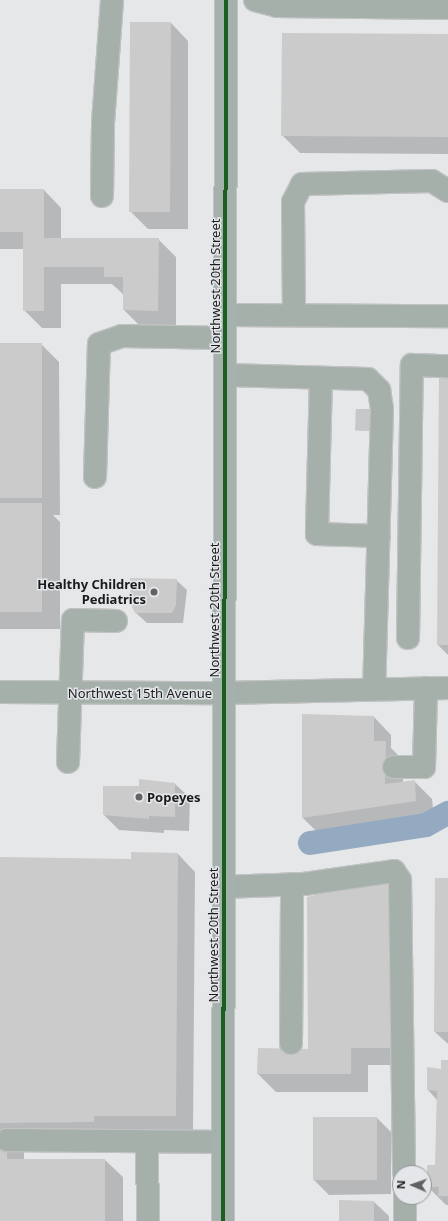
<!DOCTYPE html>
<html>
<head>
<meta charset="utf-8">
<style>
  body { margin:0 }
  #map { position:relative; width:448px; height:1221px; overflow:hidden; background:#e5e7e9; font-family:"Noto Sans",sans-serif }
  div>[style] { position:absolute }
  .shadow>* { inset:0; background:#0003 }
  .canal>* { height:24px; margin:-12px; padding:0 12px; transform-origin:12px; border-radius:12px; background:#93aac0 }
  .building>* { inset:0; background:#cbcbcc }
  .minor-tunnel>* { height:22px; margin-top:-11px; transform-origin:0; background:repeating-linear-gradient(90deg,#c7c8ca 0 22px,transparent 0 33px) }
  .roads { filter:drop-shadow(1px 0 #c1c2c3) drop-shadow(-1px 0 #c1c2c3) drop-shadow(0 1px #c1c2c3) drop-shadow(0 -1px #c1c2c3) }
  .minor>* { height:22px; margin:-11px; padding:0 11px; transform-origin:11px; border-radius:11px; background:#a4b0a9 }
  .major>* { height:22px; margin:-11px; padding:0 11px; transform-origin:11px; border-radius:11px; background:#a4b1ac }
  .cycleway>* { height:4px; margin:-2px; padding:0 2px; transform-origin:2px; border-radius:2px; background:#1b5e20 }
  .dots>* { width:11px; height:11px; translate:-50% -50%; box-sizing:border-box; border:2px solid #e4e6ea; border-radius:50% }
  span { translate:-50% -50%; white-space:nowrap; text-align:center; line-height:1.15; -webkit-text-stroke:3px #e4e6ea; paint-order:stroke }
  .street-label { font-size:13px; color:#1a1b1c }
  .poi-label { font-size:13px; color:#1a1b1c; font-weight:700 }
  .right { translate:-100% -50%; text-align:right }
  .left { translate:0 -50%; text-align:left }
  .north { position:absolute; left:392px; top:1165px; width:40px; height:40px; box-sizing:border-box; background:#e4e6ea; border:1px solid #939598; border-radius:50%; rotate:272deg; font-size:11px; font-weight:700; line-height:16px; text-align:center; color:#1a1b1c }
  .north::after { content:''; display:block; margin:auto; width:14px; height:18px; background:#616264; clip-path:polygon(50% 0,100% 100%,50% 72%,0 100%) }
</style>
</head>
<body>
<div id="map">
  <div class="shadow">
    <div style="clip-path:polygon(171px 23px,188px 41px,188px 229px,148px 229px,130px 211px)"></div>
    <div style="clip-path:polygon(448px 35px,448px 154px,300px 153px,282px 135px)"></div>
    <div style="clip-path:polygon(0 190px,44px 190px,61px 208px,61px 239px,158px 239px,176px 257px,176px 328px,142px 328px,124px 310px,124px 295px,112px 284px,61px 284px,61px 328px,42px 328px,24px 310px,24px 249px,0 249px)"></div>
    <div style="clip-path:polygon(0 344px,41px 344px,59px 362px,60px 515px,53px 515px,60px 522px,60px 629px,0 629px)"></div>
    <div style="clip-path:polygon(448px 373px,448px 655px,438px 645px)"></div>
    <div style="clip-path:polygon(176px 580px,187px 590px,183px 623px,147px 623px,136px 613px)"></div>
    <div style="clip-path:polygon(374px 717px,391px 735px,391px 748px,403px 760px,403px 783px,414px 781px,432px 799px,434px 818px,320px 835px,302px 817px)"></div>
    <div style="clip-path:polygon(140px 780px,175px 784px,190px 798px,189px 831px,164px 830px,164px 833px,119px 830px,104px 815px,140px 788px)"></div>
    <div style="clip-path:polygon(178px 854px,195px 872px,193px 1133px,24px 1149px,24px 1160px,105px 1160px,123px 1177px,123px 1221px,0 1221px,0 858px,132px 860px)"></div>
    <div style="clip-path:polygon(448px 879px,448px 1044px,435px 1032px)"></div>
    <div style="clip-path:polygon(408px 896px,408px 1065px,368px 1065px,368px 1092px,276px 1092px,258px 1074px,309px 1050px)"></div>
    <div style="clip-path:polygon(448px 1061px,448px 1205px,446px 1205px,428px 1187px,436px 1166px,437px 1100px,428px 1090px)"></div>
    <div style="clip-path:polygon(377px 1118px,391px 1132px,391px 1194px,329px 1195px,314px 1180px)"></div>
    <div style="clip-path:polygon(340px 1201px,374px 1202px,389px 1216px,389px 1221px,340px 1221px)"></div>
  </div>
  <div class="canal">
    <div style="left:310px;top:843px;width:117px;rotate:-8.8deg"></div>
    <div style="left:426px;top:825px;width:25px;rotate:-29deg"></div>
  </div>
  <div class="building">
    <div style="clip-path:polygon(130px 22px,171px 22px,170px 212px,129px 212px)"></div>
    <div style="clip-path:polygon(282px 33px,448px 34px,448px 137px,281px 136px)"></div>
    <div style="clip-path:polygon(0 189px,44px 189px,44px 238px,159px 238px,158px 311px,123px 310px,123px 277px,104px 277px,104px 267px,44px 267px,44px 311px,23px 311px,23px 232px,0 232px)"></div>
    <div style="clip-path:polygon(0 343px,42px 343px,42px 498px,0 498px)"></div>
    <div style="clip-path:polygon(439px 372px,448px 372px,448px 645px,437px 645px)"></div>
    <div style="clip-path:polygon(0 503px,42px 503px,42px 612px,0 612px)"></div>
    <div style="clip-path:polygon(130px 578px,177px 579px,176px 605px,172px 613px,135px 613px,131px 605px)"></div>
    <div style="clip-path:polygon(302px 714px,374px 716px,374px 741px,386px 741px,385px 784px,415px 780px,416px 801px,302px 818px)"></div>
    <div style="clip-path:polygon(139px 779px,175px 783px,175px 817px,149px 816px,149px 819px,103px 815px,103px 786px,139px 786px)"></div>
    <div style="clip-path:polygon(131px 852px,178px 853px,176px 1116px,94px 1116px,94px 1122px,0 1123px,0 857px,131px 859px)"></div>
    <div style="clip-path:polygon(390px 877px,390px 1048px,351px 1048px,351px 1074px,257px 1074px,258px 1048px,308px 1049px,307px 897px)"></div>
    <div style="clip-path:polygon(435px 878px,448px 878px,448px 1032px,434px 1032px)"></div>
    <div style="clip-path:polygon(441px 1060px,448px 1060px,448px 1196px,438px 1196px,439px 1187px,427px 1187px,427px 1165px,435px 1165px,437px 1091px,427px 1090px,427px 1067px,441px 1069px)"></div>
    <div style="clip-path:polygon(313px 1117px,377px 1117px,377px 1180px,313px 1180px)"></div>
    <div style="clip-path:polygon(0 1130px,7px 1130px,7px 1159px,105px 1159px,105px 1221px,0 1221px)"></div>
    <div style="clip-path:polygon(339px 1200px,374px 1201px,374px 1221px,339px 1221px)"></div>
  </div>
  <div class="minor-tunnel">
    <div style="left:366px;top:431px;width:25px;rotate:-88deg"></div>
  </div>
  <div class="roads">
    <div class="minor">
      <div style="left:255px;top:0;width:23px;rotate:15deg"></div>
      <div style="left:277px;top:6px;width:171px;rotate:0.7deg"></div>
      <div style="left:102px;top:196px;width:73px;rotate:-89.2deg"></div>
      <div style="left:103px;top:123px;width:123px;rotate:-85.8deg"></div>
      <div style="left:225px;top:315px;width:223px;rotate:0.3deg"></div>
      <div style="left:294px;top:315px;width:113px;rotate:-90.5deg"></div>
      <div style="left:293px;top:202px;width:20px;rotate:-63deg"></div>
      <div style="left:302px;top:184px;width:130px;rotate:-1.3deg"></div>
      <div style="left:432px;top:181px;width:19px;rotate:32deg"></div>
      <div style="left:225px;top:375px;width:143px;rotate:1.6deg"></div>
      <div style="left:368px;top:379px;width:16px;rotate:45deg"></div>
      <div style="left:379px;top:390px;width:19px;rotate:81deg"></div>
      <div style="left:382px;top:409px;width:280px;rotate:91.6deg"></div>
      <div style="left:321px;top:378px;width:156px;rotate:91.5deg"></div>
      <div style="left:317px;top:534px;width:62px;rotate:1.8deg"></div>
      <div style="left:95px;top:477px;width:133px;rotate:-88.3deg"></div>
      <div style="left:99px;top:344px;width:24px;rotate:-19deg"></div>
      <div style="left:122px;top:336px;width:103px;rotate:1.1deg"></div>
      <div style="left:408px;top:638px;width:273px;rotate:-89.2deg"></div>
      <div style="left:412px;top:365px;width:36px;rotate:2deg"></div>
      <div style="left:0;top:692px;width:224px;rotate:0.3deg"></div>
      <div style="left:224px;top:693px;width:224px;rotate:-1.3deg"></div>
      <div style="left:68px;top:762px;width:142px;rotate:-88deg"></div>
      <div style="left:73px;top:620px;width:43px;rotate:1.3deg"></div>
      <div style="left:394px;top:767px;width:30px"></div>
      <div style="left:424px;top:767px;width:79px;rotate:-88.5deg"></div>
      <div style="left:223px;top:887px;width:81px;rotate:-2.1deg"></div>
      <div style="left:304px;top:884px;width:91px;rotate:-8.2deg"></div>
      <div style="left:394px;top:871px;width:11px;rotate:56deg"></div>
      <div style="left:400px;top:880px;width:293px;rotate:89.2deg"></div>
      <div style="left:291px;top:1043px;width:159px;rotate:-89.6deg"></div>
      <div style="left:7px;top:1140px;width:216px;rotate:0.5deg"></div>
      <div style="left:147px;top:1142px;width:79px;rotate:89.3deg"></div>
      <div style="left:405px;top:1197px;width:24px;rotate:90deg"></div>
    </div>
    <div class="major">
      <div style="left:223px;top:1221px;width:1221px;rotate:-89.86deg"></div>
    </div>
  </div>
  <div class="cycleway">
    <div style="left:223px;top:1221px;width:1221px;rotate:-89.86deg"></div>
  </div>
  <div class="dots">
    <div style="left:154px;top:592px;background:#616264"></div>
    <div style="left:139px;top:797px;background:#616264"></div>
  </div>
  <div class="street-label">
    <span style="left:215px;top:286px;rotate:-90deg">Northwest 20th Street</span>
    <span style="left:214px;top:610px;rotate:-90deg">Northwest 20th Street</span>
    <span style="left:140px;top:693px">Northwest 15th Avenue</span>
    <span style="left:213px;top:935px;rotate:-90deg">Northwest 20th Street</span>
  </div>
  <div class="poi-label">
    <span class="right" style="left:146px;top:592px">Healthy Children<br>Pediatrics</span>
    <span class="left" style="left:147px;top:797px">Popeyes</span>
  </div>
  <div class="north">N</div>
</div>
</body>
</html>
